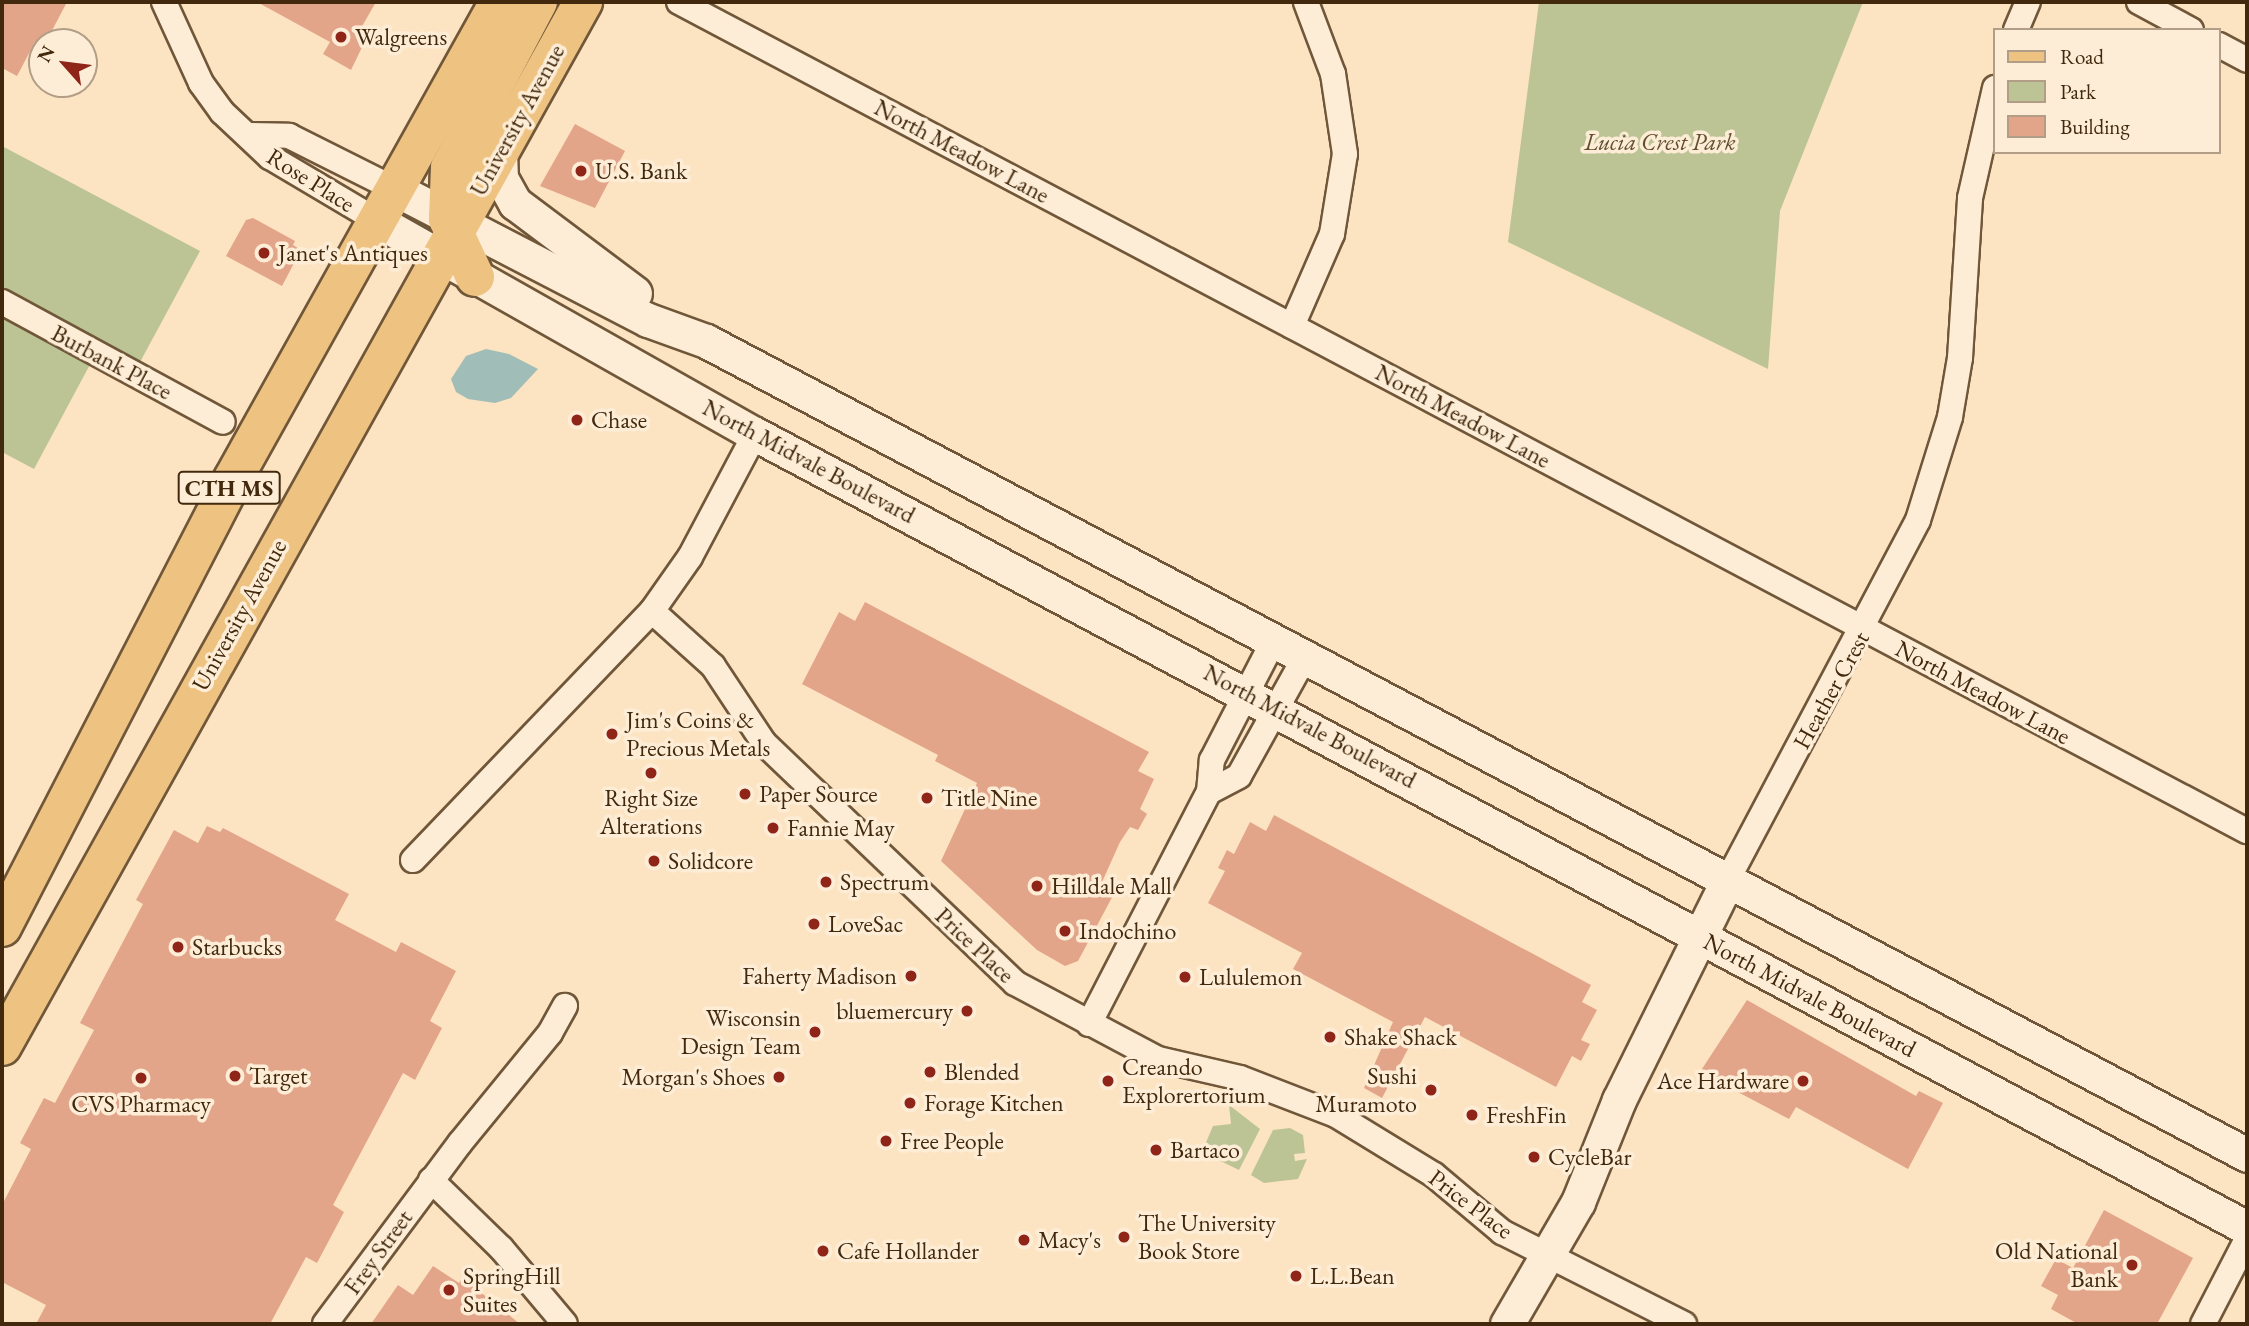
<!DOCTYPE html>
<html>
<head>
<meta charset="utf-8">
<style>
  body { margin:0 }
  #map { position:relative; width:2249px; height:1326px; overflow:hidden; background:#fce3c1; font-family:"EB Garamond",serif }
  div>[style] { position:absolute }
  .green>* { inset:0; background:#bcc495 }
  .water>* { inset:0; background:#a0bdb7 }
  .building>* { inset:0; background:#e3a58a }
  .roads { filter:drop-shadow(2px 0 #705739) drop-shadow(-2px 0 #705739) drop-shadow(0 2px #705739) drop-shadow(0 -2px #705739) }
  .street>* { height:24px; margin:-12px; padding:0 12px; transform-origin:12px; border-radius:12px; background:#fdedd7 }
  .secondary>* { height:33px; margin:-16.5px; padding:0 16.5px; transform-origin:16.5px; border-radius:16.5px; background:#fdedd7 }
  .primary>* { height:38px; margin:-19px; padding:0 19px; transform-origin:19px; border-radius:19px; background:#eec280 }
  .dots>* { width:19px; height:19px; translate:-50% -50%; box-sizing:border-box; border:4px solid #fdedd7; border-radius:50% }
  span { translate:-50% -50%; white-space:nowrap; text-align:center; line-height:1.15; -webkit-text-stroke:7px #fdedd7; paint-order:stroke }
  .shield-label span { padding:2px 5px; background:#fdedd7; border:2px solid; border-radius:5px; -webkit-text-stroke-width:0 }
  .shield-label { font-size:23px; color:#42280c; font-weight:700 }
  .poi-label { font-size:24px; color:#42280c }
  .left { translate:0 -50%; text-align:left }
  .right { translate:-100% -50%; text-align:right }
  .street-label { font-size:24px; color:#42280c }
  .park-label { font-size:24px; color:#604f2e; font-style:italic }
  .frame { position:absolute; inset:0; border:4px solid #42280c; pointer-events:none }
  .legend { position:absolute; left:1993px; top:28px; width:228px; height:126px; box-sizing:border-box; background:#fdedd7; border:2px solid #b29e86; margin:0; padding:9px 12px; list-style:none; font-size:21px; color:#42280c }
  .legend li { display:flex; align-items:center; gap:14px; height:35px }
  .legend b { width:35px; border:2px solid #b29e86 }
  .north { position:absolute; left:28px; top:28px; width:70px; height:70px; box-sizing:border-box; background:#fdedd7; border:2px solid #b29e86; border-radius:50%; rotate:298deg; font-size:19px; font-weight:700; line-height:28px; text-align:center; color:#42280c }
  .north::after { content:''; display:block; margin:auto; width:24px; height:32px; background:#8f2418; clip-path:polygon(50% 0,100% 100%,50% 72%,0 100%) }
</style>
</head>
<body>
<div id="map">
  <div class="green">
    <div style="clip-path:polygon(1539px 2px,1863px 2px,1780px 211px,1768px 369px,1508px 242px)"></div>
    <div style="clip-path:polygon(2px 146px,200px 251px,139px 364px,101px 344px,34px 469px,2px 452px)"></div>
    <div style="clip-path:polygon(1229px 1105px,1260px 1129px,1239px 1170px,1202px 1152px,1213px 1126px,1231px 1124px)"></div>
    <div style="clip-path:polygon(1290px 1128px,1303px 1135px,1305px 1153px,1294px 1154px,1295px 1161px,1307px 1159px,1298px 1179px,1264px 1183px,1251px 1175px,1273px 1130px)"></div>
  </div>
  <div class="water">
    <div style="clip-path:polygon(486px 349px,509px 354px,538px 369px,511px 398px,495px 403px,468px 399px,456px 392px,451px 379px,466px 356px)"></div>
  </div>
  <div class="building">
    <div style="clip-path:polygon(2px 2px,67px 2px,46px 42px,35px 42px,17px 76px,2px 68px)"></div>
    <div style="clip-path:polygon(257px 2px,376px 2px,357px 35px,366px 39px,351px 70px,323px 54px,330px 42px)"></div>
    <div style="clip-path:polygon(575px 124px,625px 151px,595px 208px,540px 186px)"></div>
    <div style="clip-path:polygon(253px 218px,295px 241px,293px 245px,301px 250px,282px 286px,226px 256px,246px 220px)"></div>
    <div style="clip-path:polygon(865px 602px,1149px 752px,1138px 771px,1154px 779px,1140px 809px,1147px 814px,1138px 830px,1130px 827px,1120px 842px,1102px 882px,1116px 890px,1078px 961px,1065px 966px,1037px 950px,941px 861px,977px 783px,935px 761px,938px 755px,802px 684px,839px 612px,855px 621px)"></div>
    <div style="clip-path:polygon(1274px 815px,1591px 985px,1582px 1002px,1597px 1010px,1581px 1040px,1590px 1044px,1581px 1061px,1572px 1056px,1556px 1087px,1425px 1017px,1382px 1098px,1364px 1088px,1393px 1022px,1293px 969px,1302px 953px,1208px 903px,1225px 871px,1218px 868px,1227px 850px,1234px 854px,1250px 822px,1266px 831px)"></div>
    <div style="clip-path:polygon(207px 826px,220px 832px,223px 828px,349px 894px,335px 920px,396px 952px,401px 942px,456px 971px,430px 1021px,442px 1028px,415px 1080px,403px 1073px,333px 1205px,344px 1212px,317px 1263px,306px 1257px,270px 1324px,36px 1324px,46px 1305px,2px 1282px,2px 1205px,31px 1149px,20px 1143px,44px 1098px,55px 1103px,94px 1030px,80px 1023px,143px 904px,136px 900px,174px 830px,198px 843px)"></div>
    <div style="clip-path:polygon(1747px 1000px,1916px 1096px,1919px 1091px,1943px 1103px,1908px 1169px,1796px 1107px,1789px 1119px,1700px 1072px)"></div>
    <div style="clip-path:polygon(2104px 1210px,2193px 1258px,2157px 1324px,2078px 1324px,2051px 1309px,2058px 1295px,2041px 1286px,2056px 1259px,2073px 1268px)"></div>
    <div style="clip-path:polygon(433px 1266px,459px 1283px,462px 1277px,520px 1324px,371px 1324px,398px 1285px,413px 1295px)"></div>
  </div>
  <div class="roads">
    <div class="street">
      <div style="left:164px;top:2px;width:89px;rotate:65.4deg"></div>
      <div style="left:201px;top:83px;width:36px;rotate:54deg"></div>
      <div style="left:222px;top:112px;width:66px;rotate:43.2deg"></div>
      <div style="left:270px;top:157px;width:123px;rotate:30.7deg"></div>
      <div style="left:679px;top:2px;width:1774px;rotate:27.87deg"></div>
      <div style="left:2139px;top:2px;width:59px;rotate:28.3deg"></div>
      <div style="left:2016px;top:30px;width:30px;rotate:-67deg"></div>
      <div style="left:2219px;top:45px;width:32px;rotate:28deg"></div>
      <div style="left:250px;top:135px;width:39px;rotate:1deg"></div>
      <div style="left:289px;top:136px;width:116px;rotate:26.6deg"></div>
      <div style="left:2px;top:302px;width:251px;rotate:28.5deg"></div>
      <div style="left:1292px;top:326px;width:100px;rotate:-66.5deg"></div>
      <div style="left:1332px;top:234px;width:81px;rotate:-80.8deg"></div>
      <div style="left:1345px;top:154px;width:81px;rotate:-98.5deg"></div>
      <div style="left:1333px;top:74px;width:77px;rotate:-110.6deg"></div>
      <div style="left:652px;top:611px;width:82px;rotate:42deg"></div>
      <div style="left:713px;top:666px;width:92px;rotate:56.5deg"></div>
      <div style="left:764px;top:743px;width:347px;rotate:43.7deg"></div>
      <div style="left:1015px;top:983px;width:162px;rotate:28deg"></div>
      <div style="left:1158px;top:1059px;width:84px;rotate:13deg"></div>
      <div style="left:1240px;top:1078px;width:103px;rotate:21.1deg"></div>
      <div style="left:1336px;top:1115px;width:115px;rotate:31.5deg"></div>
      <div style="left:1434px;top:1175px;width:89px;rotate:40deg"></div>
      <div style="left:1502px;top:1232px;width:204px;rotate:26.8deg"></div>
      <div style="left:1209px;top:792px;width:34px;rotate:-28deg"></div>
      <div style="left:1239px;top:776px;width:136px;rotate:-61deg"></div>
      <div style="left:413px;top:860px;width:345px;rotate:-46.2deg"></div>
      <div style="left:652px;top:611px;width:66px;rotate:-54.9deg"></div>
      <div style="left:690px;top:557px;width:139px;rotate:-62.1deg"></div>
      <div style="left:1727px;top:881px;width:408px;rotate:-62.1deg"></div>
      <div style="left:1918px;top:520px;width:108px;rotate:-72.7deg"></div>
      <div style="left:1950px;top:417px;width:60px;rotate:-80.4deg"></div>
      <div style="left:1960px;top:358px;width:160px;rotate:-86.4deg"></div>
      <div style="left:1970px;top:198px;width:113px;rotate:-77.2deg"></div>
      <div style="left:1089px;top:1024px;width:261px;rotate:-62.7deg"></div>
      <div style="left:1209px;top:792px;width:32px;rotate:-85deg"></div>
      <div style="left:1212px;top:760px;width:135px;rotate:-62.7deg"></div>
      <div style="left:431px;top:1180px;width:98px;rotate:44.2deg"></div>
      <div style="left:501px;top:1248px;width:99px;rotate:49.9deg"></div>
      <div style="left:325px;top:1324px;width:226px;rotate:-53.3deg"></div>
      <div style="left:460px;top:1143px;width:142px;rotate:-50.7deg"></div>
      <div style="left:550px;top:1033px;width:31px;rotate:-61deg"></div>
      <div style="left:2203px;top:1324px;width:96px;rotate:-62.6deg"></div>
    </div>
    <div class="secondary">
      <div style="left:500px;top:151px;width:27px;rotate:88deg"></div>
      <div style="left:501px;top:178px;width:29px;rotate:61deg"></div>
      <div style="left:515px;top:203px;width:150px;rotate:36.9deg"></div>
      <div style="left:393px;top:188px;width:287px;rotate:27.4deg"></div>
      <div style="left:648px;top:320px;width:62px;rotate:19.9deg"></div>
      <div style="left:706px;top:341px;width:1743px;rotate:27.84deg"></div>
      <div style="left:376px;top:220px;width:435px;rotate:29.5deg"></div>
      <div style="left:755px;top:434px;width:1690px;rotate:28.02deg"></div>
      <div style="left:1507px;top:1324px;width:141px;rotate:-59.8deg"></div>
      <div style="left:1578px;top:1202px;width:110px;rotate:-68.1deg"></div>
      <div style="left:1619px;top:1100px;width:244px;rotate:-63.7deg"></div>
    </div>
    <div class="primary">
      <div style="left:475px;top:277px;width:64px;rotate:-115deg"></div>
      <div style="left:448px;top:219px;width:51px;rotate:-87.8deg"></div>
      <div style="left:450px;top:168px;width:188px;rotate:-62.1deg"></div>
      <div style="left:2px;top:927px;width:504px;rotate:-62.72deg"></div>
      <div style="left:233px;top:479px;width:546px;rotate:-60.85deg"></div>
      <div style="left:2px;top:1046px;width:1195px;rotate:-60.9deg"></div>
    </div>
  </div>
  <div class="dots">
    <div style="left:341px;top:37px;background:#8f2418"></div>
    <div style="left:581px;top:171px;background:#8f2418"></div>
    <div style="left:264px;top:253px;background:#8f2418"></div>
    <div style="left:577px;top:420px;background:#8f2418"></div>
    <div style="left:612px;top:734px;background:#8f2418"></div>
    <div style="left:651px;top:773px;background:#8f2418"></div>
    <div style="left:745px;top:794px;background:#8f2418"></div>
    <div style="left:927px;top:798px;background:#8f2418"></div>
    <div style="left:773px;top:828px;background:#8f2418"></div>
    <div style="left:654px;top:861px;background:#8f2418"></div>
    <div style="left:826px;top:882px;background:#8f2418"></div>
    <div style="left:1037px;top:886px;background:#8f2418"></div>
    <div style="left:814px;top:924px;background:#8f2418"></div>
    <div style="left:1065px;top:931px;background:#8f2418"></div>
    <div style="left:178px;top:947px;background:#8f2418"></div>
    <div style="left:911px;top:976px;background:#8f2418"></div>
    <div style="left:1185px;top:977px;background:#8f2418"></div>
    <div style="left:967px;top:1011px;background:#8f2418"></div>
    <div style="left:815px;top:1032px;background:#8f2418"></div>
    <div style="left:1330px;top:1037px;background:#8f2418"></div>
    <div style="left:930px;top:1072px;background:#8f2418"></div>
    <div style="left:235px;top:1076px;background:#8f2418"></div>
    <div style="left:779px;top:1077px;background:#8f2418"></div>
    <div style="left:141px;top:1078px;background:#8f2418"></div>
    <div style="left:1108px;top:1081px;background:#8f2418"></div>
    <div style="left:1803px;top:1081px;background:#8f2418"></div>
    <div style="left:1431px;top:1090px;background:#8f2418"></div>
    <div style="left:910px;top:1103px;background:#8f2418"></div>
    <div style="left:1472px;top:1115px;background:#8f2418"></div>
    <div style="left:886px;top:1141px;background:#8f2418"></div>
    <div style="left:1156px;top:1150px;background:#8f2418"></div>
    <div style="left:1534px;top:1157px;background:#8f2418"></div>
    <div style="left:1124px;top:1237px;background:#8f2418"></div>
    <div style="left:1024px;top:1240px;background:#8f2418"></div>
    <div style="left:823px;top:1251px;background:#8f2418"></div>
    <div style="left:2132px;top:1265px;background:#8f2418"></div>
    <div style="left:1296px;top:1276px;background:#8f2418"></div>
    <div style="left:449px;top:1290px;background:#8f2418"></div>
  </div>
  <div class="shield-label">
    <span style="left:229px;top:488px">CTH MS</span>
  </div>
  <div class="poi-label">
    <span class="left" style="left:355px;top:37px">Walgreens</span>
    <span class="left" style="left:595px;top:171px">U.S. Bank</span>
    <span class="left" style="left:278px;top:253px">Janet's Antiques</span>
    <span class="left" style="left:591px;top:420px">Chase</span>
    <span class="left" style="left:626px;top:734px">Jim's Coins &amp;<br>Precious Metals</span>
    <span class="left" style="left:759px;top:794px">Paper Source</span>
    <span style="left:651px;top:812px">Right Size<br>Alterations</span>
    <span class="left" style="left:941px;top:798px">Title Nine</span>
    <span class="left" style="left:787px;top:828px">Fannie May</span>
    <span class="left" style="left:668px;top:861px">Solidcore</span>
    <span class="left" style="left:840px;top:882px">Spectrum</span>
    <span class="left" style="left:1051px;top:886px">Hilldale Mall</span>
    <span class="left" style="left:828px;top:924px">LoveSac</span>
    <span class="left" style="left:1079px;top:931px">Indochino</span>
    <span class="left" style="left:192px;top:947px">Starbucks</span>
    <span class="right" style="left:897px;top:976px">Faherty Madison</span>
    <span class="left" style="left:1199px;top:977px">Lululemon</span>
    <span class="right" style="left:953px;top:1011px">bluemercury</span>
    <span class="right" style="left:801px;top:1032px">Wisconsin<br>Design Team</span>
    <span class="left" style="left:1344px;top:1037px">Shake Shack</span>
    <span class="left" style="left:1122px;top:1081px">Creando<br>Explorertorium</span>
    <span class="left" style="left:944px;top:1072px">Blended</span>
    <span class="left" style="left:249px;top:1076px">Target</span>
    <span class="right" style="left:1417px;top:1090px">Sushi<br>Muramoto</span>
    <span class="right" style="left:765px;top:1077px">Morgan's Shoes</span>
    <span class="right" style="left:1789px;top:1081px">Ace Hardware</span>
    <span class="left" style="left:924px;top:1103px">Forage Kitchen</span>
    <span style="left:141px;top:1104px">CVS Pharmacy</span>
    <span class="left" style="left:1486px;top:1115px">FreshFin</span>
    <span class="left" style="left:900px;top:1141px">Free People</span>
    <span class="left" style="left:1170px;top:1150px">Bartaco</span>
    <span class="left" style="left:1548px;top:1157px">CycleBar</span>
    <span class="left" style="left:1138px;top:1237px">The University<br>Book Store</span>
    <span class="left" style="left:1038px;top:1240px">Macy's</span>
    <span class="left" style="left:837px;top:1251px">Cafe Hollander</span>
    <span class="right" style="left:2118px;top:1265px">Old National<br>Bank</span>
    <span class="left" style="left:463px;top:1290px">SpringHill<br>Suites</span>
    <span class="left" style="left:1310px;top:1276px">L.L.Bean</span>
  </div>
  <div class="street-label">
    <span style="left:517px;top:120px;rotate:-61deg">University Avenue</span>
    <span style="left:962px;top:151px;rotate:28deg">North Meadow Lane</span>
    <span style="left:311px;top:180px;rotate:32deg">Rose Place</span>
    <span style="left:112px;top:362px;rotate:28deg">Burbank Place</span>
    <span style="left:1463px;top:416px;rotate:28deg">North Meadow Lane</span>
    <span style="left:809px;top:461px;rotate:28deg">North Midvale Boulevard</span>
    <span style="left:239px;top:615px;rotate:-61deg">University Avenue</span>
    <span style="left:1831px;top:690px;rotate:-61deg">Heather Crest</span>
    <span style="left:1983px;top:692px;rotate:28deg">North Meadow Lane</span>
    <span style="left:1310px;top:726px;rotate:28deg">North Midvale Boulevard</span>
    <span style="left:975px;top:945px;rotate:43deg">Price Place</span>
    <span style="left:1810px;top:995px;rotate:28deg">North Midvale Boulevard</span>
    <span style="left:1471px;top:1204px;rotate:37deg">Price Place</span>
    <span style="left:378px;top:1252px;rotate:-54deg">Frey Street</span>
  </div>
  <div class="park-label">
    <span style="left:1660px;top:142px">Lucia Crest Park</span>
  </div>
  <div class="frame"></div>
  <ul class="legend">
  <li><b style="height:9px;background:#eec280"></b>Road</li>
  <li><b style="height:19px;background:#bcc495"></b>Park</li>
  <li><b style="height:19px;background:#e3a58a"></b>Building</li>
  </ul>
  <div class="north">N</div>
</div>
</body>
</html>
